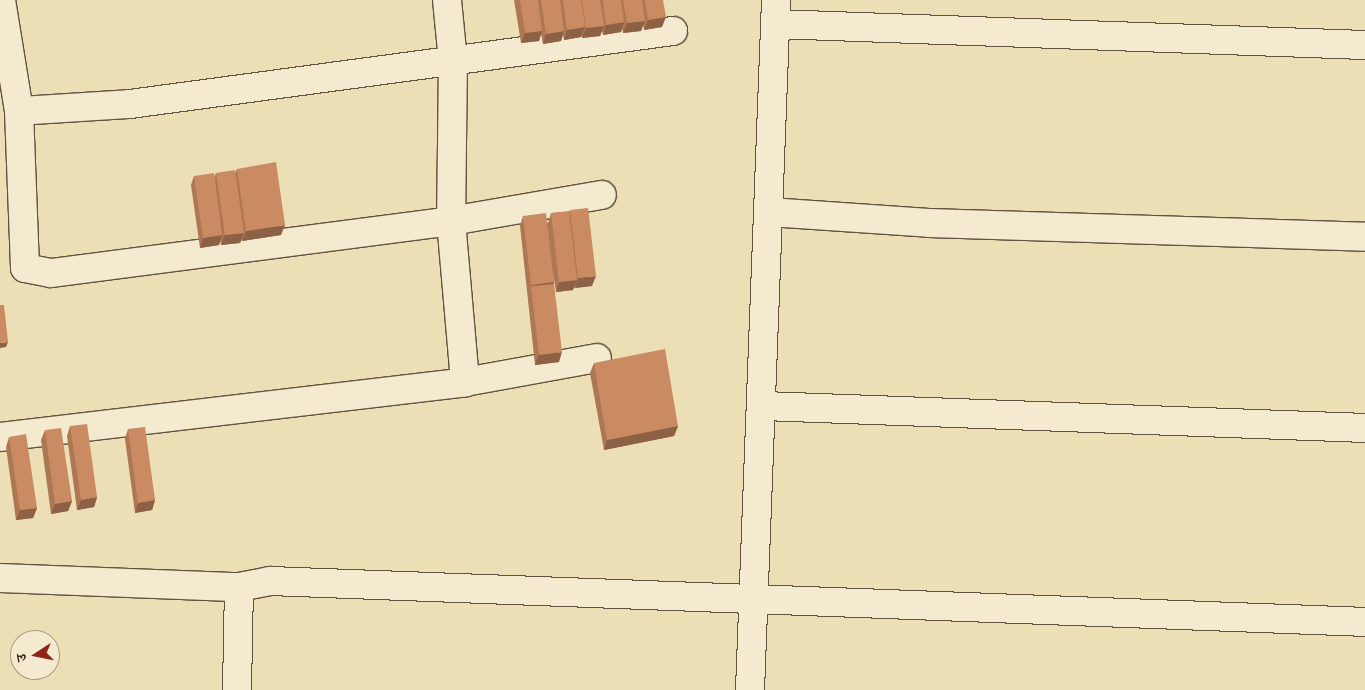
<!DOCTYPE html>
<html>
<head>
<meta charset="utf-8">
<style>
  body { margin:0 }
  #map { position:relative; width:1365px; height:690px; overflow:hidden; background:#ecdfb6; font-family:"Gentium Book Plus","Noto Serif Devanagari",serif }
  div>[style] { position:absolute }
  .roads { filter:drop-shadow(1px 0 #625240) drop-shadow(-1px 0 #625240) drop-shadow(0 1px #625240) drop-shadow(0 -1px #625240) }
  .street>* { height:28px; margin:-14px; padding:0 14px; transform-origin:14px; border-radius:14px; background:#f3ead0 }
  .wall>* { inset:0; background:#ae7754 }
  .shaded-wall>* { inset:0; background:#8d6145 }
  .building>* { inset:0; background:#ca8a62 }
  span { translate:-50% -50%; white-space:nowrap; text-align:center; line-height:1.15; -webkit-text-stroke:4.5px #f3ead0; paint-order:stroke }
  .north { position:absolute; left:10px; top:630px; width:50px; height:50px; box-sizing:border-box; background:#f3ead0; border:1px solid #a79a86; border-radius:50%; rotate:259deg; font-size:14px; font-weight:700; line-height:20px; text-align:center; color:#342318 }
  .north::after { content:''; display:block; margin:auto; width:18px; height:22px; background:#8f2418; clip-path:polygon(50% 0,100% 100%,50% 72%,0 100%) }
</style>
</head>
<body>
<div id="map">
  <div class="roads">
    <div class="street">
      <div style="left:1px;top:0;width:112px;rotate:80.8deg"></div>
      <div style="left:19px;top:111px;width:157px;rotate:87.8deg"></div>
      <div style="left:25px;top:268px;width:26px;rotate:11deg"></div>
      <div style="left:51px;top:273px;width:403px;rotate:-7.4deg"></div>
      <div style="left:451px;top:221px;width:153px;rotate:-9.8deg"></div>
      <div style="left:447px;top:0;width:61px;rotate:84.4deg"></div>
      <div style="left:453px;top:61px;width:160px;rotate:90.7deg"></div>
      <div style="left:451px;top:221px;width:162px;rotate:85deg"></div>
      <div style="left:465px;top:382px;width:134px;rotate:-10.3deg"></div>
      <div style="left:775px;top:24px;width:590px;rotate:2.04deg"></div>
      <div style="left:19px;top:111px;width:111px;rotate:-3.6deg"></div>
      <div style="left:130px;top:104px;width:548px;rotate:-7.66deg"></div>
      <div style="left:769px;top:212px;width:160px;rotate:3.9deg"></div>
      <div style="left:929px;top:223px;width:436px;rotate:1.8deg"></div>
      <div style="left:763px;top:406px;width:602px;rotate:2.09deg"></div>
      <div style="left:0;top:437px;width:468px;rotate:-6.7deg"></div>
      <div style="left:0;top:578px;width:239px;rotate:2.2deg"></div>
      <div style="left:239px;top:587px;width:32px;rotate:-11deg"></div>
      <div style="left:270px;top:581px;width:1096px;rotate:2.14deg"></div>
      <div style="left:237px;top:690px;width:103px;rotate:-88.9deg"></div>
      <div style="left:750px;top:690px;width:690px;rotate:-87.84deg"></div>
    </div>
  </div>
  <div class="wall">
    <div style="clip-path:polygon(514px 0,663px 0,662px 27px,644px 30px,643px 25px,641px 31px,623px 33px,622px 28px,621px 32px,603px 35px,602px 31px,600px 36px,582px 38px,582px 35px,581px 37px,564px 40px,563px 35px,561px 41px,543px 44px,541px 34px,539px 41px,521px 43px)"></div>
    <div style="clip-path:polygon(237px 169px,281px 235px,242px 241px,242px 239px,240px 243px,221px 245px,220px 240px,219px 245px,200px 248px,191px 185px,194px 176px,214px 178px,216px 173px,235px 173px)"></div>
    <div style="clip-path:polygon(570px 210px,592px 286px,575px 288px,574px 287px,573px 290px,556px 292px,553px 273px,559px 362px,535px 365px,520px 226px,523px 216px,548px 223px,551px 213px,569px 212px)"></div>
    <div style="clip-path:polygon(594px 363px,678px 426px,674px 436px,604px 450px,590px 373px)"></div>
    <div style="clip-path:polygon(70px 426px,97px 497px,94px 507px,77px 510px,67px 436px)"></div>
    <div style="clip-path:polygon(128px 429px,155px 500px,152px 510px,135px 513px,125px 439px)"></div>
    <div style="clip-path:polygon(45px 430px,72px 501px,68px 511px,51px 514px,41px 440px)"></div>
    <div style="clip-path:polygon(9px 437px,37px 508px,33px 518px,16px 520px,6px 447px)"></div>
  </div>
  <div class="shaded-wall">
    <div style="clip-path:polygon(666px 17px,662px 27px,644px 30px,648px 20px)"></div>
    <div style="clip-path:polygon(645px 21px,641px 31px,623px 33px,627px 23px)"></div>
    <div style="clip-path:polygon(624px 22px,621px 32px,603px 35px,606px 25px)"></div>
    <div style="clip-path:polygon(604px 26px,600px 36px,582px 38px,586px 28px)"></div>
    <div style="clip-path:polygon(585px 27px,581px 37px,564px 40px,567px 30px)"></div>
    <div style="clip-path:polygon(542px 31px,539px 41px,521px 43px,525px 33px)"></div>
    <div style="clip-path:polygon(564px 31px,561px 41px,543px 44px,546px 34px)"></div>
    <div style="clip-path:polygon(285px 225px,281px 235px,242px 241px,246px 231px)"></div>
    <div style="clip-path:polygon(244px 233px,240px 243px,221px 245px,225px 235px)"></div>
    <div style="clip-path:polygon(222px 235px,219px 245px,200px 248px,203px 238px)"></div>
    <div style="clip-path:polygon(596px 276px,592px 286px,575px 288px,578px 278px)"></div>
    <div style="clip-path:polygon(577px 280px,573px 290px,556px 292px,559px 282px)"></div>
    <div style="clip-path:polygon(554px 282px,551px 292px,531px 287px,531px 285px)"></div>
    <div style="clip-path:polygon(8px 342px,6px 347px,0 348px,0 343px)"></div>
    <div style="clip-path:polygon(562px 352px,559px 362px,535px 365px,539px 355px)"></div>
    <div style="clip-path:polygon(678px 426px,674px 436px,604px 450px,607px 440px)"></div>
    <div style="clip-path:polygon(97px 497px,94px 507px,77px 510px,81px 500px)"></div>
    <div style="clip-path:polygon(155px 500px,152px 510px,135px 513px,138px 503px)"></div>
    <div style="clip-path:polygon(72px 501px,68px 511px,51px 514px,55px 504px)"></div>
    <div style="clip-path:polygon(37px 508px,33px 518px,16px 520px,20px 510px)"></div>
  </div>
  <div class="building">
    <div style="clip-path:polygon(520px 0,538px 0,542px 31px,525px 33px)"></div>
    <div style="clip-path:polygon(541px 0,560px 0,564px 31px,546px 34px)"></div>
    <div style="clip-path:polygon(563px 0,581px 0,585px 27px,567px 30px)"></div>
    <div style="clip-path:polygon(582px 0,600px 0,604px 26px,586px 28px)"></div>
    <div style="clip-path:polygon(603px 0,621px 0,624px 22px,606px 25px)"></div>
    <div style="clip-path:polygon(623px 0,642px 0,645px 21px,627px 23px)"></div>
    <div style="clip-path:polygon(645px 0,663px 0,666px 17px,648px 20px)"></div>
    <div style="clip-path:polygon(276px 162px,285px 225px,246px 231px,237px 169px)"></div>
    <div style="clip-path:polygon(235px 170px,244px 233px,225px 235px,216px 173px)"></div>
    <div style="clip-path:polygon(214px 173px,222px 235px,203px 238px,194px 176px)"></div>
    <div style="clip-path:polygon(588px 208px,596px 276px,578px 278px,570px 210px)"></div>
    <div style="clip-path:polygon(569px 211px,577px 280px,559px 282px,551px 213px)"></div>
    <div style="clip-path:polygon(546px 213px,554px 282px,531px 285px,523px 216px)"></div>
    <div style="clip-path:polygon(554px 284px,562px 352px,539px 355px,531px 286px)"></div>
    <div style="clip-path:polygon(0 305px,4px 305px,8px 342px,0 343px)"></div>
    <div style="clip-path:polygon(665px 349px,678px 426px,607px 440px,594px 363px)"></div>
    <div style="clip-path:polygon(87px 424px,97px 497px,81px 500px,70px 426px)"></div>
    <div style="clip-path:polygon(145px 427px,155px 500px,138px 503px,128px 429px)"></div>
    <div style="clip-path:polygon(61px 428px,72px 501px,55px 504px,45px 430px)"></div>
    <div style="clip-path:polygon(26px 434px,37px 508px,20px 510px,9px 437px)"></div>
  </div>
  <div class="north">उ</div>
</div>
</body>
</html>
